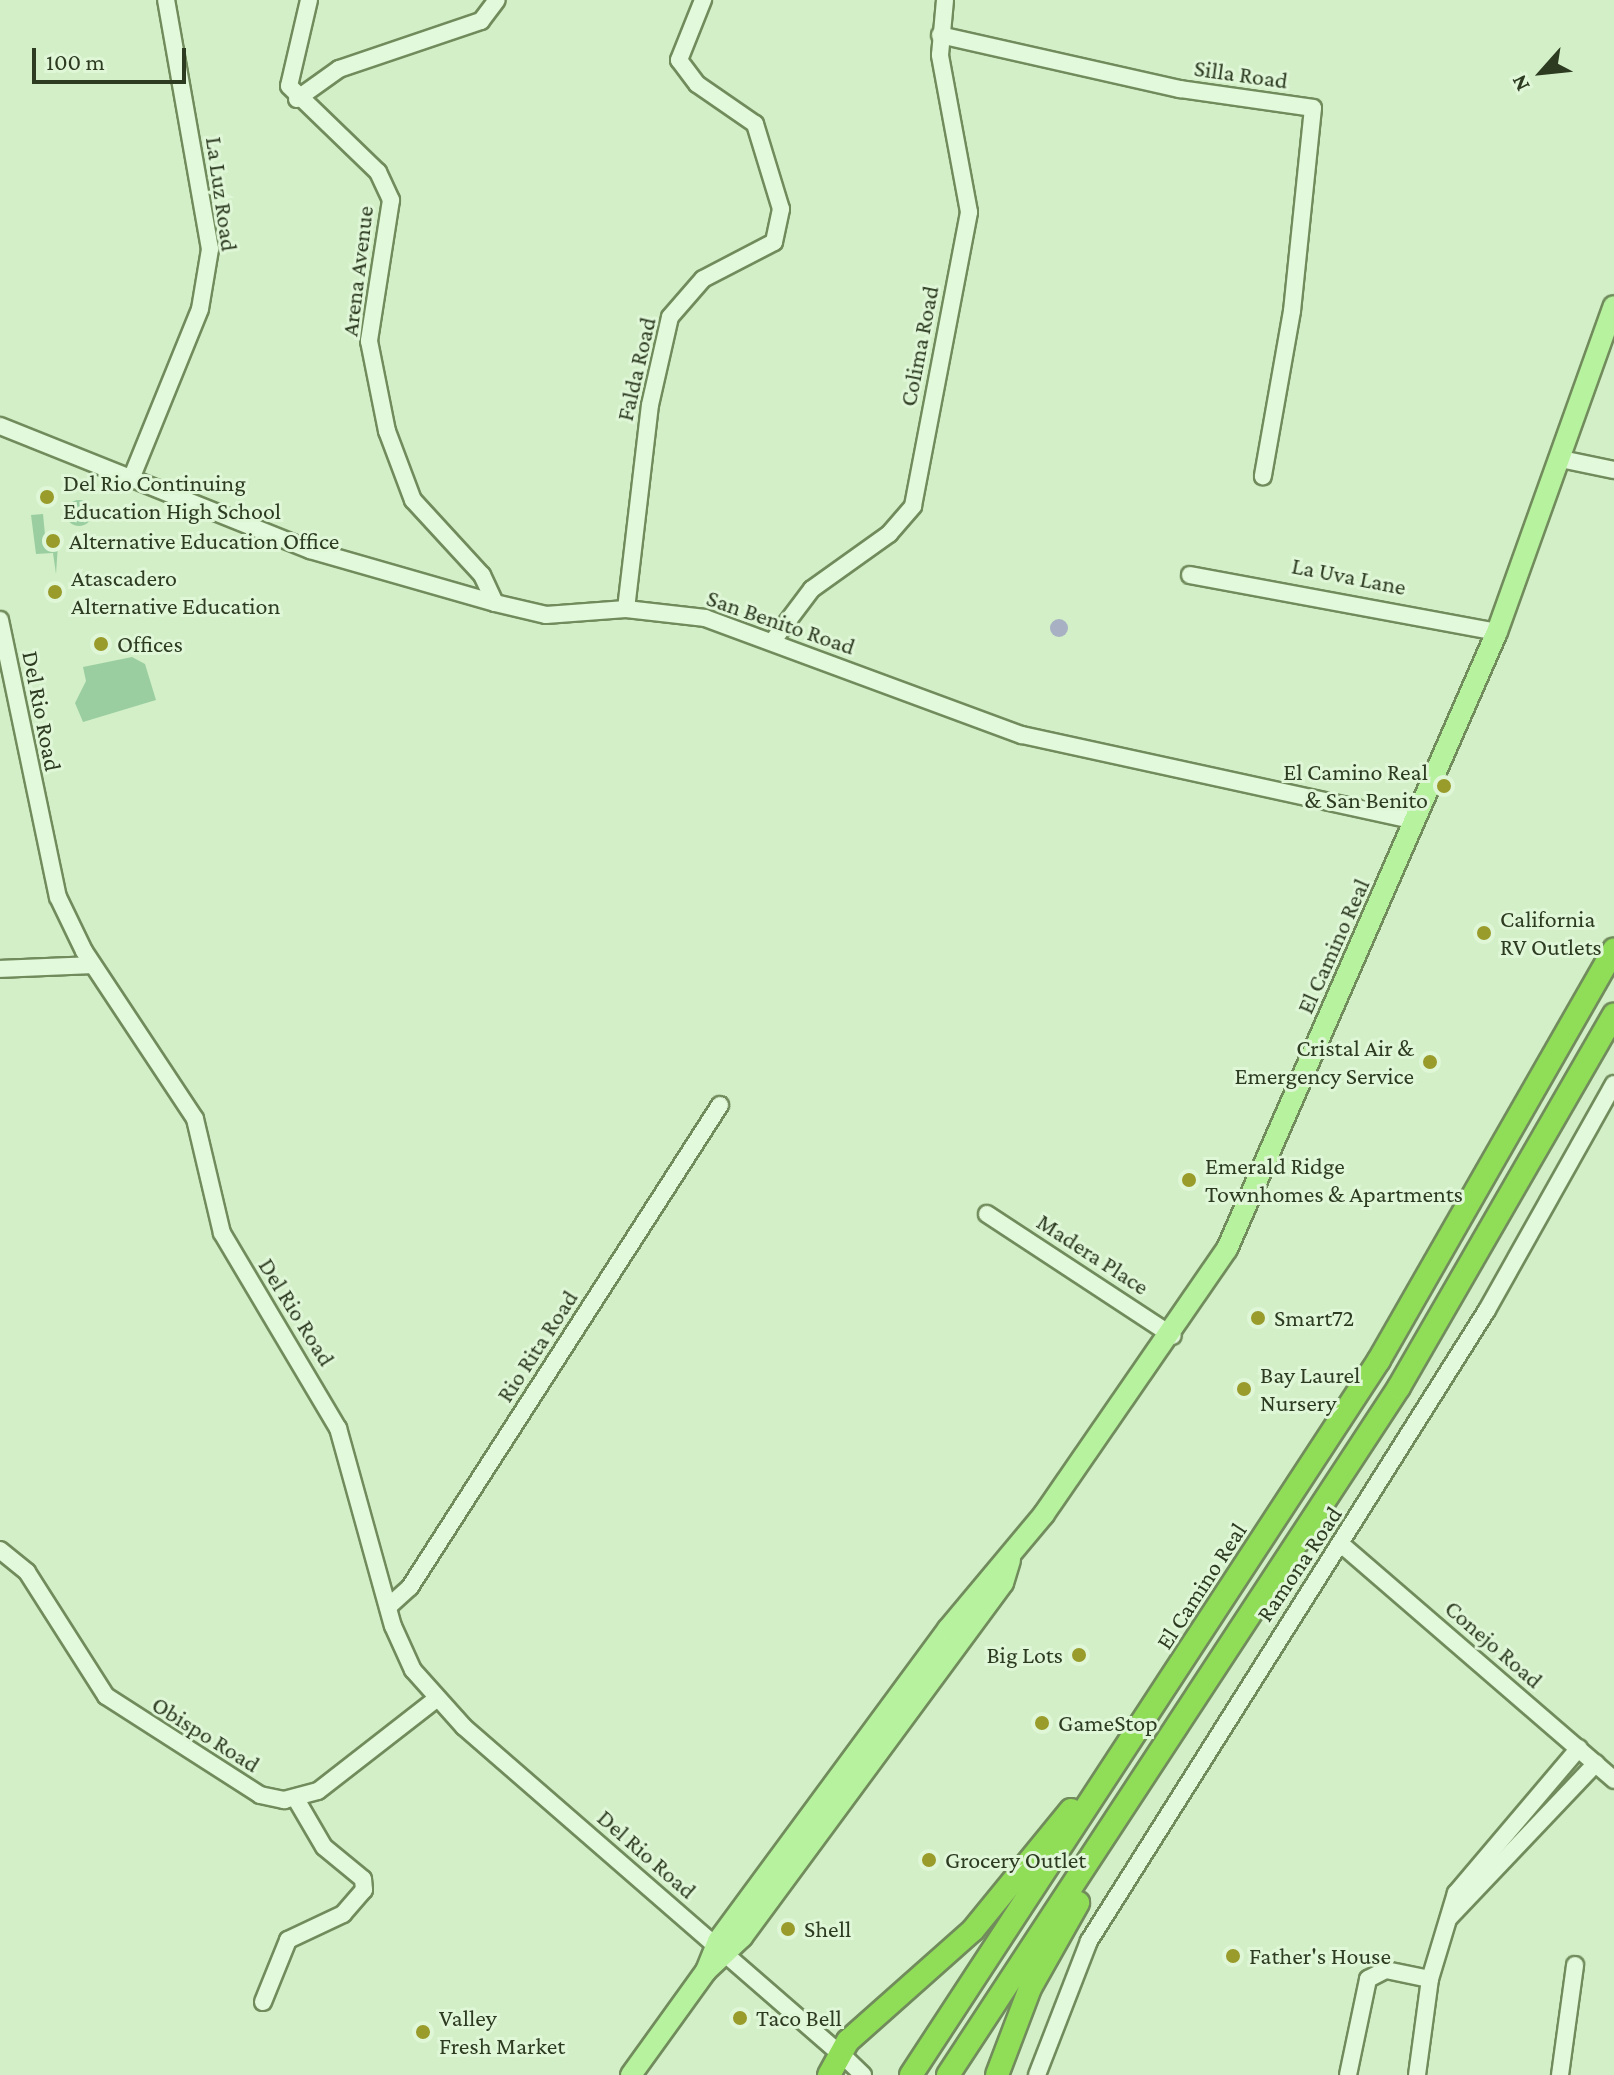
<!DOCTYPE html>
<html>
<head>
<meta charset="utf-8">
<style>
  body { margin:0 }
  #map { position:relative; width:1614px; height:2075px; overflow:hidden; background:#d2efc7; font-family:"Crimson Pro",serif }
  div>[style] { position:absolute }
  .green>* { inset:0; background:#9acea1 }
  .round { border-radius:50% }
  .water>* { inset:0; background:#a8b0c3 }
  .roads { filter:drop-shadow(2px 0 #718b5c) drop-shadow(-2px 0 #718b5c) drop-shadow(0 2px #718b5c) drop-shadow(0 -2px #718b5c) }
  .minor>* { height:16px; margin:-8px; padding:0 8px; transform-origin:8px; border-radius:8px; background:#e3f9db }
  .major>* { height:20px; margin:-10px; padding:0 10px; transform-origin:10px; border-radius:10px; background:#b7f29f }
  .highway>* { height:22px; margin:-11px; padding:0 11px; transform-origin:11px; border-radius:11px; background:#90de58 }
  .dots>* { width:22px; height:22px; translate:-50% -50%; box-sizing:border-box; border:4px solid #dff6d7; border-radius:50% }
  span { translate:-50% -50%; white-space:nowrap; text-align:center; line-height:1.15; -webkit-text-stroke:6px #dff6d7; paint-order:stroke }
  .street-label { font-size:24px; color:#2d3b20 }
  .poi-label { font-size:24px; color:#2d3b20 }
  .left { translate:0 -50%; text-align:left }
  .right { translate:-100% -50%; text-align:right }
  .north { position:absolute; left:1502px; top:32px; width:80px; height:80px; -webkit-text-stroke:6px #dff6d7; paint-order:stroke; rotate:243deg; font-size:22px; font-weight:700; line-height:32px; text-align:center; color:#2d3b20 }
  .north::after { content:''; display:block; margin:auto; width:28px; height:36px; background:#2d3b20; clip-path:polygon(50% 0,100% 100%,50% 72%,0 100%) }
  .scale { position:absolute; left:32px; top:48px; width:154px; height:36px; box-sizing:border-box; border:4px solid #2d3b20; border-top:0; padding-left:10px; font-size:24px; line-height:28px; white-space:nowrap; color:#2d3b20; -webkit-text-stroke:6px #dff6d7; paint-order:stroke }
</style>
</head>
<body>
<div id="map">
  <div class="green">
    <div class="round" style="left:66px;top:500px;width:26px;height:26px"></div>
    <div style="clip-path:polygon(43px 514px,46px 545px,58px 545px,56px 574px,53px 553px,36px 554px,31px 515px)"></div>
    <div style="clip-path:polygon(132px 657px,145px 664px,156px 700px,83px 722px,75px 703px,86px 681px,83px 667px)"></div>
  </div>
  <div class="water">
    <div class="round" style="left:1050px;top:619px;width:18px;height:18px"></div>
  </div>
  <div class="roads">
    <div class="minor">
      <div style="left:309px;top:0;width:88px;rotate:103.1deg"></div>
      <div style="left:289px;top:86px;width:124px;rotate:44deg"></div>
      <div style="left:378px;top:172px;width:31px;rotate:65deg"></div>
      <div style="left:391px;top:200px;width:143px;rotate:98.9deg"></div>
      <div style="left:369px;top:341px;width:92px;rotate:78.7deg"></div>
      <div style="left:387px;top:431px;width:74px;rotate:69.4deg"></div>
      <div style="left:413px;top:500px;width:102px;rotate:47.4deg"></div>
      <div style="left:482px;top:575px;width:31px;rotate:65deg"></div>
      <div style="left:940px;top:35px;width:246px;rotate:12.7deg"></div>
      <div style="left:1180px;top:89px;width:134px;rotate:8.1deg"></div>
      <div style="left:1313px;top:108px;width:204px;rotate:95.9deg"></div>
      <div style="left:1292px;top:311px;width:168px;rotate:100deg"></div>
      <div style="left:297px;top:99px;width:52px;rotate:-35.5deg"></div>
      <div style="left:339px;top:69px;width:150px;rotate:-18.7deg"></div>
      <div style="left:481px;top:21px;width:26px;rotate:-53deg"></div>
      <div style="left:0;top:426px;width:334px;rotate:21.8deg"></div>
      <div style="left:310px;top:550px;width:192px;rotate:16deg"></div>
      <div style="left:495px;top:603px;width:52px;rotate:13.2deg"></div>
      <div style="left:546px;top:615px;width:80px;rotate:-4.3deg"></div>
      <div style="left:626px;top:609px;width:80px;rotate:6.5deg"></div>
      <div style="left:705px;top:618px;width:338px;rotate:20.3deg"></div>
      <div style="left:1022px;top:735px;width:402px;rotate:12.3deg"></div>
      <div style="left:1561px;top:459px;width:54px;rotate:11.7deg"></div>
      <div style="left:131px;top:479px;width:183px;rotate:-67.9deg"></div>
      <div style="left:200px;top:309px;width:61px;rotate:-80.5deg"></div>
      <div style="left:210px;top:249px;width:253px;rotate:-100deg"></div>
      <div style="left:1190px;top:575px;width:312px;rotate:10.5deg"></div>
      <div style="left:626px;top:609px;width:205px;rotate:-83.3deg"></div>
      <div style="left:650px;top:405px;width:90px;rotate:-77.2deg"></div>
      <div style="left:670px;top:317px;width:50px;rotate:-49deg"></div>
      <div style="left:703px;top:279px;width:80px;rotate:-27.5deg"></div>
      <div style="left:774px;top:242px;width:34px;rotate:-78deg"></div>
      <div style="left:781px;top:209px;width:89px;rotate:-107deg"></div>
      <div style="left:755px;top:124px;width:70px;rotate:-145.4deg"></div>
      <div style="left:697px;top:84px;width:30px;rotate:-127deg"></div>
      <div style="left:679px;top:60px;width:65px;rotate:-68.2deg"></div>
      <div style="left:0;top:620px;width:283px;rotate:78.2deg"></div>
      <div style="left:58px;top:897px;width:60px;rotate:64.3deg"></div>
      <div style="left:84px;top:951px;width:201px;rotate:56.5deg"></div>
      <div style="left:195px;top:1119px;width:117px;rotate:76.7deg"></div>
      <div style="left:222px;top:1233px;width:227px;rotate:59.3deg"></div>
      <div style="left:338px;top:1428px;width:205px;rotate:74.5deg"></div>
      <div style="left:393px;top:1626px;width:48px;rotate:65.6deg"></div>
      <div style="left:413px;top:1670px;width:76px;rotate:48.2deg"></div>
      <div style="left:464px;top:1727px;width:497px;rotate:41deg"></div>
      <div style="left:772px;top:642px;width:66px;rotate:-53deg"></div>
      <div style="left:812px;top:589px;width:95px;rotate:-35.5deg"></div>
      <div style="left:889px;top:534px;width:37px;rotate:-49deg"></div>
      <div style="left:913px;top:506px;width:299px;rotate:-79.2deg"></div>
      <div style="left:969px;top:212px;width:160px;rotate:-100.5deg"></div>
      <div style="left:940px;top:55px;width:55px;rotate:-84.8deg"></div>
      <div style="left:0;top:969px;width:92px;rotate:-2.5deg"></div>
      <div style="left:987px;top:1214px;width:222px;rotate:33.3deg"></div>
      <div style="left:1341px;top:1544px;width:361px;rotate:40.8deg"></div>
      <div style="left:0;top:1550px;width:35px;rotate:39deg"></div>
      <div style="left:27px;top:1572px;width:147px;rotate:57.5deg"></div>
      <div style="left:106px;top:1696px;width:183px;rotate:32.7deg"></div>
      <div style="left:260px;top:1795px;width:25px;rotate:12deg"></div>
      <div style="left:284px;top:1800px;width:35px;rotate:-15deg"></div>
      <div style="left:318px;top:1791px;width:150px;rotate:-37.9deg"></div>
      <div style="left:388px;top:1607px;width:30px;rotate:-42deg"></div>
      <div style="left:410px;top:1587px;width:573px;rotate:-57.25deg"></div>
      <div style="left:1450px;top:1917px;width:212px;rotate:-46.5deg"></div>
      <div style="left:263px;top:2002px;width:67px;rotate:-68deg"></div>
      <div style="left:288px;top:1940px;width:61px;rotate:-25.3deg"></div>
      <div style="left:343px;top:1914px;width:32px;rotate:-49deg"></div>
      <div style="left:364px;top:1890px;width:11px;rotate:-95deg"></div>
      <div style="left:363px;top:1879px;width:50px;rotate:-140.6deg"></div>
      <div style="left:324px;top:1847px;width:56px;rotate:-120.3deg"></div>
      <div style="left:835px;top:2048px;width:39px;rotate:44deg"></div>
      <div style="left:1037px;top:2075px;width:144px;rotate:-68.8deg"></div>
      <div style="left:1089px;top:1941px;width:746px;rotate:-57.76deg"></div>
      <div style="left:1487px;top:1310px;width:259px;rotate:-60.7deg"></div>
      <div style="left:1348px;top:2075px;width:98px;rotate:-78.2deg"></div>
      <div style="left:1368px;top:1979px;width:20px;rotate:-27deg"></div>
      <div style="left:1386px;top:1970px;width:45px;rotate:11.6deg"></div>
      <div style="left:1417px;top:2075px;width:97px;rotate:-82.3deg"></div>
      <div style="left:1430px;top:1979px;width:90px;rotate:-73.2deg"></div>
      <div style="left:1456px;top:1893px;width:190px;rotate:-49.7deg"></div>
      <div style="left:1560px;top:2075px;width:111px;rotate:-82.2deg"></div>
    </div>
    <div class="major">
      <div style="left:706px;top:1971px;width:50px;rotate:-43.4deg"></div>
      <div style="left:742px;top:1937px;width:440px;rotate:-53.6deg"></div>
      <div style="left:1003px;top:1583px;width:24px;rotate:-73deg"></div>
      <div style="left:631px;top:2075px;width:128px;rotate:-54.2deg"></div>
      <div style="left:706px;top:1971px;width:32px;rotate:-68deg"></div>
      <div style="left:718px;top:1941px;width:388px;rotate:-53.6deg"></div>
      <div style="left:948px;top:1629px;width:150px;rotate:-50.1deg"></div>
      <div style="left:1044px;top:1514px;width:322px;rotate:-55.4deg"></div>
      <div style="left:1227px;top:1249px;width:673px;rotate:-66.37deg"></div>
      <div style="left:1497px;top:632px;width:346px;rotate:-70.3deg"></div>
    </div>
    <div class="highway">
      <div style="left:829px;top:2075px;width:39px;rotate:-61deg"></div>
      <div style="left:848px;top:2041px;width:167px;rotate:-41.6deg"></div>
      <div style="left:973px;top:1930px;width:155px;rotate:-50.8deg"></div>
      <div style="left:911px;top:2075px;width:855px;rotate:-56.79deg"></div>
      <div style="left:1379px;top:1360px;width:473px;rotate:-60.2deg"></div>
      <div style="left:948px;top:2075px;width:823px;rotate:-56.75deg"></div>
      <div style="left:1399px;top:1387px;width:430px;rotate:-60deg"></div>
      <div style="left:997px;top:2075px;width:93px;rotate:-69.2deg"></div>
      <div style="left:1030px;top:1988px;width:98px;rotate:-60.5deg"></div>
    </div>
  </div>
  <div class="dots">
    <div style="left:47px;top:497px;background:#999b2b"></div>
    <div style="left:53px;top:541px;background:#999b2b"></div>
    <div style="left:55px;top:592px;background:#999b2b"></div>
    <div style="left:101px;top:644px;background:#999b2b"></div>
    <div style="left:1444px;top:786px;background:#999b2b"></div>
    <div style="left:1484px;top:933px;background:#999b2b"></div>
    <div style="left:1430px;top:1062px;background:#999b2b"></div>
    <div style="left:1189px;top:1180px;background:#999b2b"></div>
    <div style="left:1258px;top:1318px;background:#999b2b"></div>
    <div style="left:1244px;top:1389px;background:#999b2b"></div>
    <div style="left:1079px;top:1655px;background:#999b2b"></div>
    <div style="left:1042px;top:1723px;background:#999b2b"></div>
    <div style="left:929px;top:1860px;background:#999b2b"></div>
    <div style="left:788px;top:1929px;background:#999b2b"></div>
    <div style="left:1233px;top:1956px;background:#999b2b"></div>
    <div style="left:740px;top:2018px;background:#999b2b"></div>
    <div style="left:423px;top:2032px;background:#999b2b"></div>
  </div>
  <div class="street-label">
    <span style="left:1241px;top:74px;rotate:8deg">Silla Road</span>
    <span style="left:222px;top:194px;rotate:82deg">La Luz Road</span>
    <span style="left:357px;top:271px;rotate:-83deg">Arena Avenue</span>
    <span style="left:919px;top:346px;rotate:-79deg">Colima Road</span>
    <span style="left:636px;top:369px;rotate:-77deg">Falda Road</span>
    <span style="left:1349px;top:576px;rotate:11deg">La Uva Lane</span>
    <span style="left:781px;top:622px;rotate:19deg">San Benito Road</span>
    <span style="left:42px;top:711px;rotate:79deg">Del Rio Road</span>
    <span style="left:1333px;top:946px;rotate:-66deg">El Camino Real</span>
    <span style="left:1093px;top:1254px;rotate:33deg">Madera Place</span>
    <span style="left:297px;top:1312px;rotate:58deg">Del Rio Road</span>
    <span style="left:537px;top:1346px;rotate:-57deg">Rio Rita Road</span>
    <span style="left:1299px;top:1564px;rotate:-56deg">Ramona Road</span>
    <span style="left:1201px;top:1586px;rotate:-57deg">El Camino Real</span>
    <span style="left:1494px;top:1644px;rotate:41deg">Conejo Road</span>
    <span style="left:206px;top:1734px;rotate:32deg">Obispo Road</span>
    <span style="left:647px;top:1854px;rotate:41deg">Del Rio Road</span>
  </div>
  <div class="poi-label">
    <span class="left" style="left:63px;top:497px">Del Rio Continuing<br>Education High School</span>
    <span class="left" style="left:69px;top:541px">Alternative Education Office</span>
    <span class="left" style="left:71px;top:592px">Atascadero<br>Alternative Education</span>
    <span class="left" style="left:117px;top:644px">Offices</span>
    <span class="right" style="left:1428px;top:786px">El Camino Real<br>&amp; San Benito</span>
    <span class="left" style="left:1500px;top:933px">California<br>RV Outlets</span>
    <span class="right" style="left:1414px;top:1062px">Cristal Air &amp;<br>Emergency Service</span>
    <span class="left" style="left:1205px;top:1180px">Emerald Ridge<br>Townhomes &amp; Apartments</span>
    <span class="left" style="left:1274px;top:1318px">Smart72</span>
    <span class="left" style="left:1260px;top:1389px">Bay Laurel<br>Nursery</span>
    <span class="right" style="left:1063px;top:1655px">Big Lots</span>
    <span class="left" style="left:1058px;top:1723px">GameStop</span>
    <span class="left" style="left:945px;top:1860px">Grocery Outlet</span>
    <span class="left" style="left:804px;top:1929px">Shell</span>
    <span class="left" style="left:1249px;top:1956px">Father's House</span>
    <span class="left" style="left:439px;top:2032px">Valley<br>Fresh Market</span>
    <span class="left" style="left:756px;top:2018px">Taco Bell</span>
  </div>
  <div class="north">N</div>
  <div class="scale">100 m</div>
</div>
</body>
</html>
